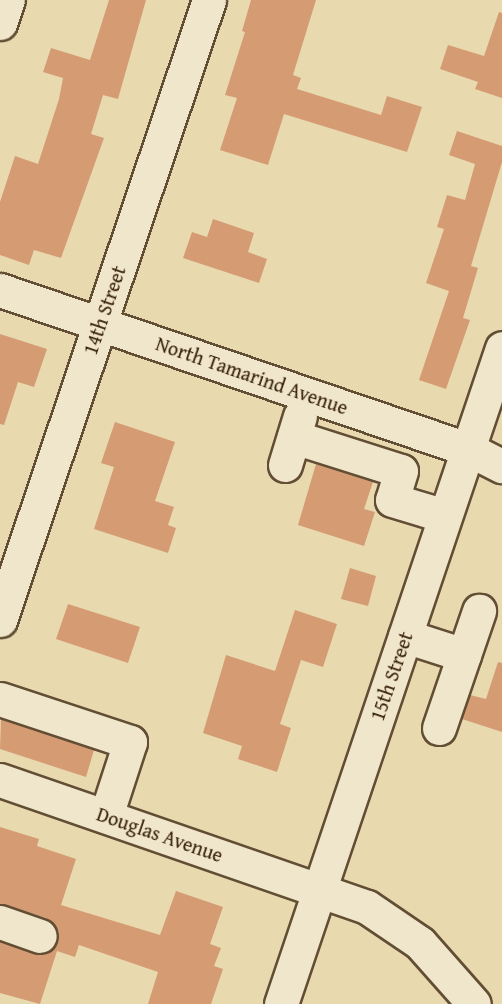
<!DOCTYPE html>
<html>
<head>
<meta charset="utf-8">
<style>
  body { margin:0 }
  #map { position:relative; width:502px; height:1004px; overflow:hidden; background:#e8d9af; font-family:"Gentium Book Plus",serif }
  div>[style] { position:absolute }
  .building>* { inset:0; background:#d59c73 }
  .roads { filter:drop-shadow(2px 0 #624e34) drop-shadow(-2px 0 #624e34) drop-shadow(0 2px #624e34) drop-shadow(0 -2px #624e34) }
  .minor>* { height:33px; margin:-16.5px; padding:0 16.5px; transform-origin:16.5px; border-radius:16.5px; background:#f0e6cb }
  span { translate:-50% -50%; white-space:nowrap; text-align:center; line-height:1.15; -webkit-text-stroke:4.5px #f0e6cb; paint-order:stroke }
  .street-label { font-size:20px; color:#36200b }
</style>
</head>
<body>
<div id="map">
  <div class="building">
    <div style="clip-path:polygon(109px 0,146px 0,118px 99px,103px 95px,91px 134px,104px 138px,61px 258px,34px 250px,29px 265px,0 255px,0 202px,15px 156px,38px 164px,59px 99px,63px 78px,43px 72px,51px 48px,90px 60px)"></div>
    <div style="clip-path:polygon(251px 0,316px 0,293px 75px,301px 78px,297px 89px,381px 115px,387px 96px,422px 107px,407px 152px,284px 114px,268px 165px,220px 150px,237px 98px,225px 95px,245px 32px,242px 31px)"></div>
    <div style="clip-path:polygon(499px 12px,502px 13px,502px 98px,475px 89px,478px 82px,440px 69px,448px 45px,484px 56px)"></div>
    <div style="clip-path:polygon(457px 131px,502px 146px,502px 162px,471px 266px,478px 268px,463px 318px,470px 320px,446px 389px,419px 380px,449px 291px,426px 283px,444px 229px,437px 227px,447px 195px,465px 200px,475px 164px,449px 155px)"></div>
    <div style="clip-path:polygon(213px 219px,254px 233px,248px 252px,267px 259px,259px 283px,183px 258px,192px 232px,207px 237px)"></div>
    <div style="clip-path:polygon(0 334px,47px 349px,34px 387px,18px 382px,4px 425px,0 424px)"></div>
    <div style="clip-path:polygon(115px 422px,175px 442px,155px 501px,174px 507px,168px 525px,176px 528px,168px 553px,94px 529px,114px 467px,101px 463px)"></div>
    <div style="clip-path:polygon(316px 464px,373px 482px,364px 509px,375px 512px,364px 546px,298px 525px)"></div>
    <div style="clip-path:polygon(350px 568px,376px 576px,368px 606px,341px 599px)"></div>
    <div style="clip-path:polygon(68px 604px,140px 627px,128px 663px,56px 639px)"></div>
    <div style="clip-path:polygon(295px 610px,337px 624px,323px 667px,301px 660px,280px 724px,291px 728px,277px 772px,238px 759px,242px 746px,203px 733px,226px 655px,275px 671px)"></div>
    <div style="clip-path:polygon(498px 662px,502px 663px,502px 732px,462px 719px,470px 695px,486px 699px)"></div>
    <div style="clip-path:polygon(1px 719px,94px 750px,86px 777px,0 749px)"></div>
    <div style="clip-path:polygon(0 827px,39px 839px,37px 846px,76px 859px,61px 905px,160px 935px,176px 891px,223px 907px,210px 944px,221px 948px,214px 966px,223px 969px,211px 1004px,148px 1004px,158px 972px,79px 945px,75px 957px,57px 951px,40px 1004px,0 993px,0 942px,43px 954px,53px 950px,58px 933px,46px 918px,0 904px)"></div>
  </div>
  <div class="roads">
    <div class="minor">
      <div style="left:0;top:23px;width:24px;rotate:-71deg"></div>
      <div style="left:0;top:290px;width:494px;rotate:18.8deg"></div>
      <div style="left:468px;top:449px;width:38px;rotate:27deg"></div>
      <div style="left:294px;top:437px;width:112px;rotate:17.6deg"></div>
      <div style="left:401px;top:471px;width:30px;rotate:107deg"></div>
      <div style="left:392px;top:500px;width:55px;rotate:16.8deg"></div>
      <div style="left:285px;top:465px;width:51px;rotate:-73deg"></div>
      <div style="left:0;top:620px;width:654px;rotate:-71.37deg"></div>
      <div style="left:405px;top:636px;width:62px;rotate:17.9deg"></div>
      <div style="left:0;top:699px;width:137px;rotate:18.3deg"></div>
      <div style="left:130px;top:742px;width:78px;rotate:108deg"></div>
      <div style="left:439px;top:728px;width:124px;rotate:-71.1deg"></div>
      <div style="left:0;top:780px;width:388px;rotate:19.1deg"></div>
      <div style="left:367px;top:907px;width:64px;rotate:34.2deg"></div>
      <div style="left:420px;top:943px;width:81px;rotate:48.5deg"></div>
      <div style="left:0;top:922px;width:42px;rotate:19.3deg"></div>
      <div style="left:281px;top:1004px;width:692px;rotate:-71.38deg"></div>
    </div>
  </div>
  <div class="street-label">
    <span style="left:104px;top:310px;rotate:-71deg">14th Street</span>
    <span style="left:252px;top:375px;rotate:19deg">North Tamarind Avenue</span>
    <span style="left:391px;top:676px;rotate:-71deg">15th Street</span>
    <span style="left:160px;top:834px;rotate:19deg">Douglas Avenue</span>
  </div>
</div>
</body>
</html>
